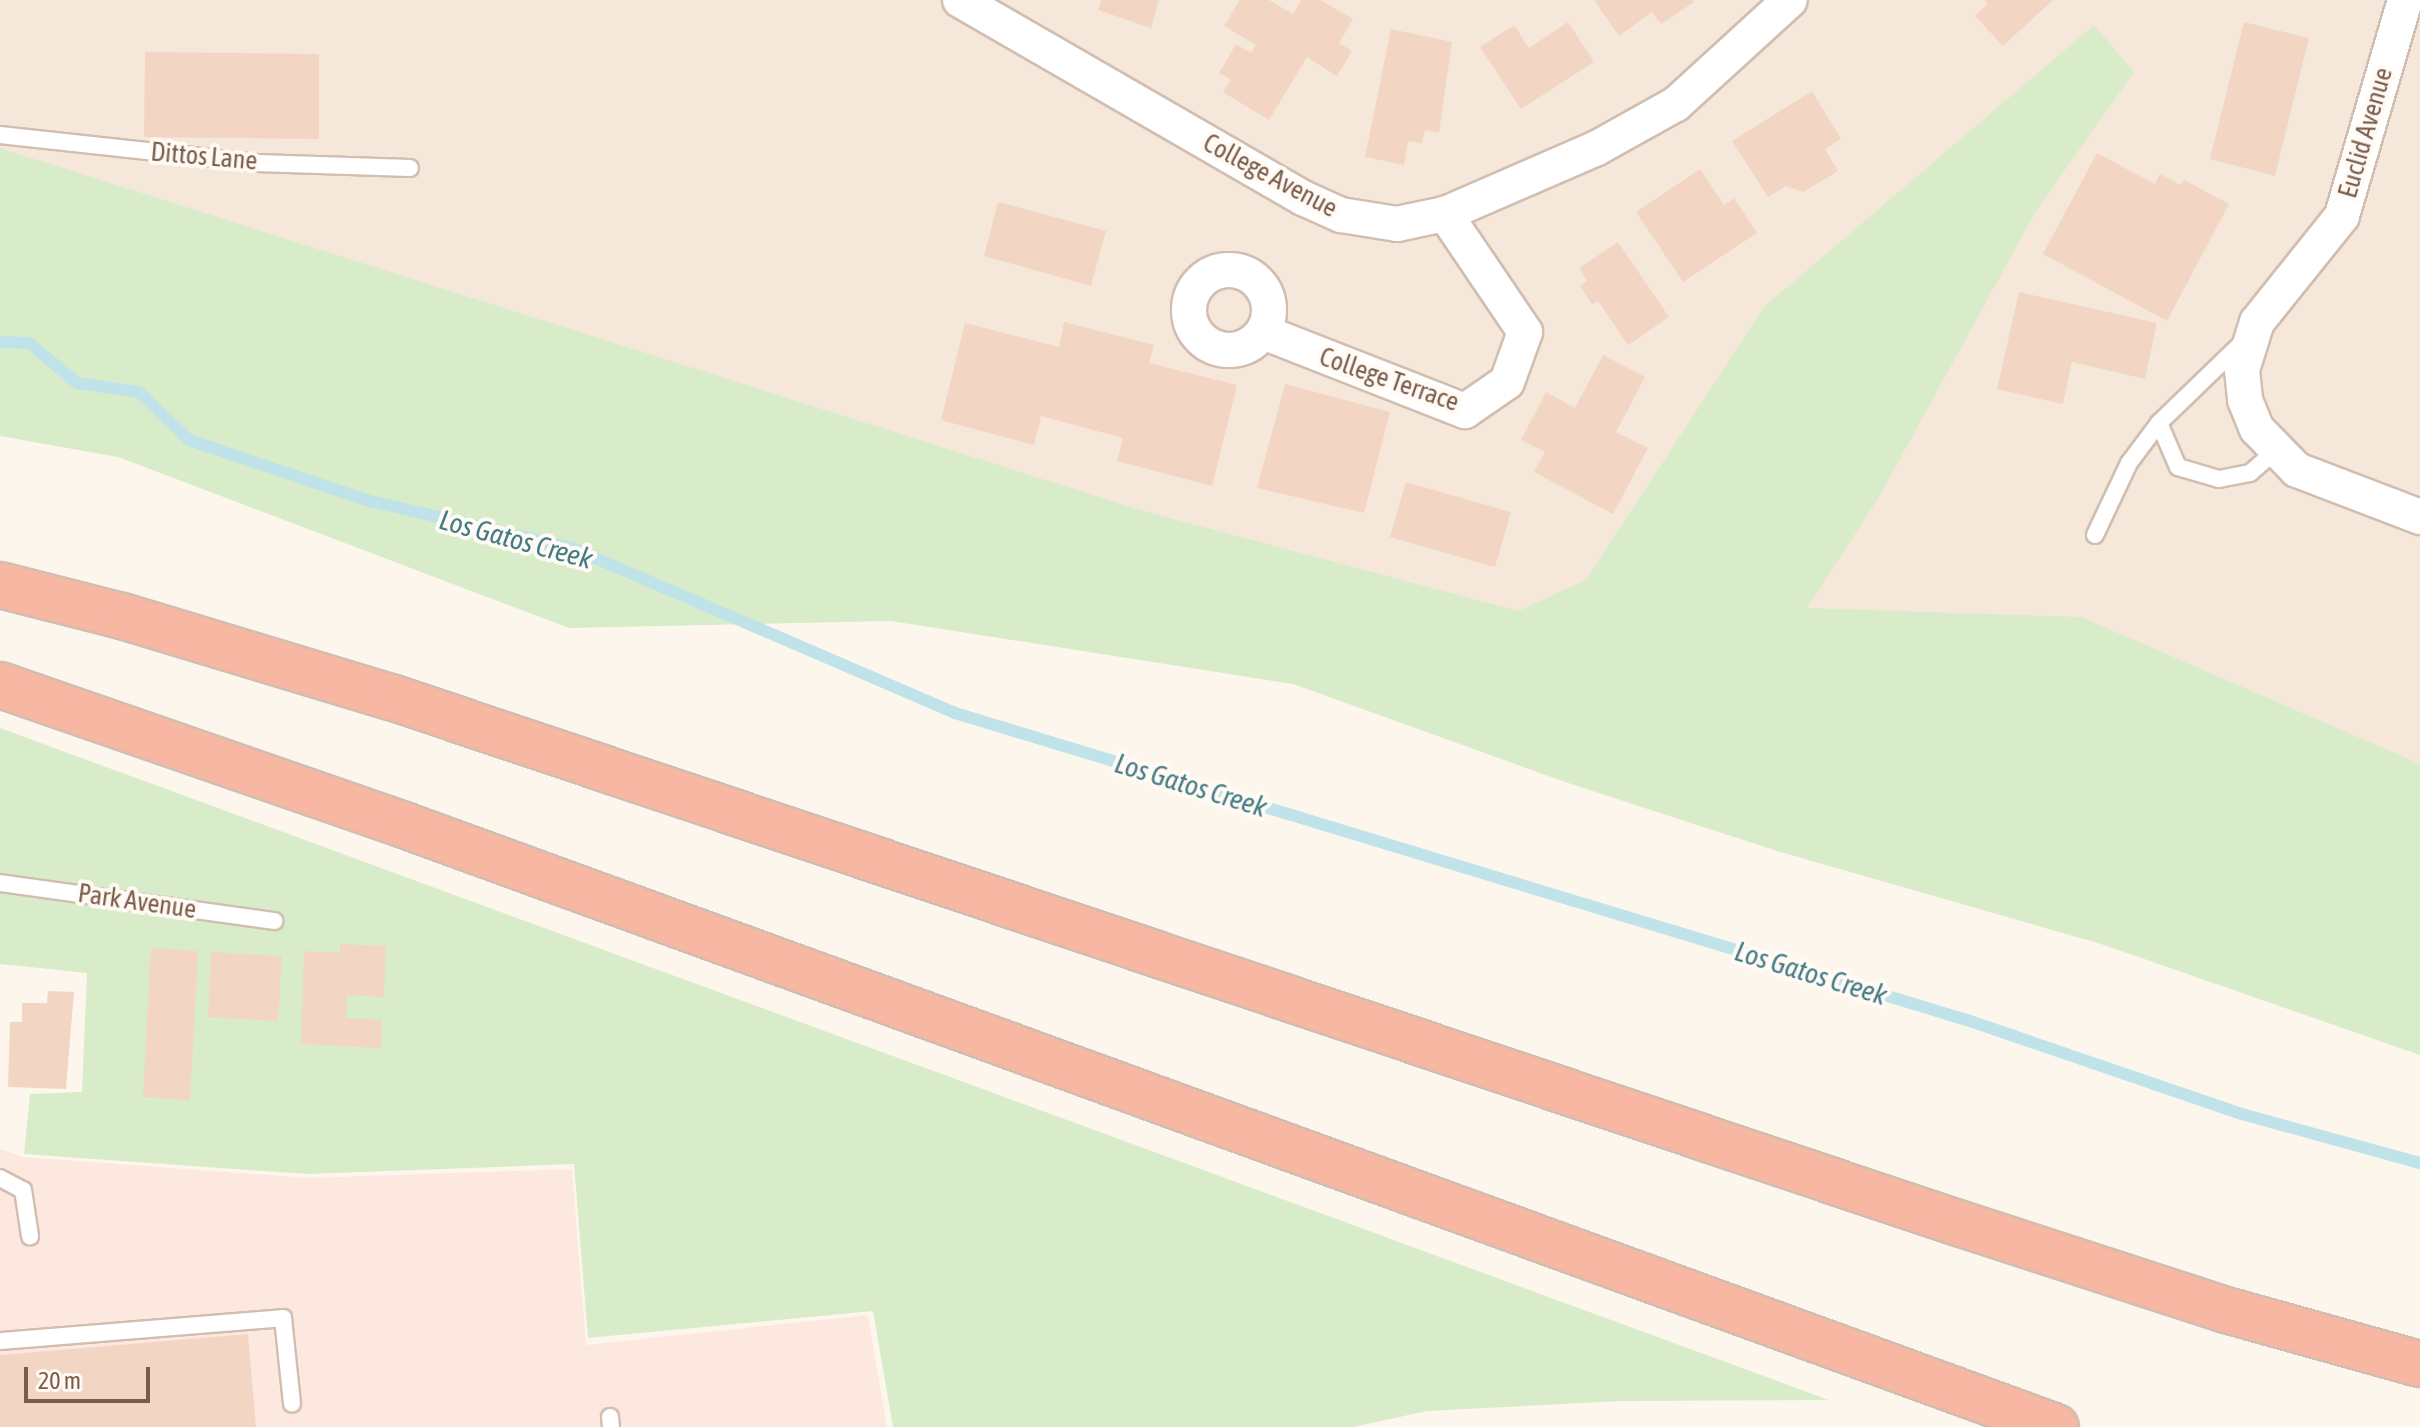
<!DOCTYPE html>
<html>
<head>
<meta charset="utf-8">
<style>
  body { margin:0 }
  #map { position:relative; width:2420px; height:1427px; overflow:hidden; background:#fdf6ec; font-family:"Asap Condensed",sans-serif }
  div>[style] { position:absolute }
  .residential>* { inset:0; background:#f5e8da }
  .commercial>* { inset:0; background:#fde8e0 }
  .green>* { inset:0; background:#d8ecc9 }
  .stream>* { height:12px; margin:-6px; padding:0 6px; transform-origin:6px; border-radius:6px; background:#bfe3e8 }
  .building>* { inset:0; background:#f3d5c3 }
  .roads { filter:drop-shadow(2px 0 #d1beb0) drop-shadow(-2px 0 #d1beb0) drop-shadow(0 2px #d1beb0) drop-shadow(0 -2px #d1beb0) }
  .lane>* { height:16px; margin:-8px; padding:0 8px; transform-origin:8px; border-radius:8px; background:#fff }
  .street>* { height:34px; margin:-17px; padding:0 17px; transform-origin:17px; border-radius:17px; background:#fff }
  .street>.ring { margin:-17px; padding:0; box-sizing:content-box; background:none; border:34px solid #fff; border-radius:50% }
  .highway>* { height:44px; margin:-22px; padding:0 22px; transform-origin:22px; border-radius:22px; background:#f7b7a3 }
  span { translate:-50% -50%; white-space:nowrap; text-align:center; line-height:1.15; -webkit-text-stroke:8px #fffaf3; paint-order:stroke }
  .street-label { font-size:26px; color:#7a5c4d }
  .water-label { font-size:28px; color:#437c86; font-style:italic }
  .scale { position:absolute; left:24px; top:1367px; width:126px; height:36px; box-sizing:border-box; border:4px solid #7a5c4d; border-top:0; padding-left:10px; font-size:24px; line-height:28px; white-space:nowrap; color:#7a5c4d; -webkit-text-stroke:6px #fffaf3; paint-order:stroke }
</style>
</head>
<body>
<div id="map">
  <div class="residential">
    <div style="clip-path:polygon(0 0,2420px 0,2420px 796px,1524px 636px,0 164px)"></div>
  </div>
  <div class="commercial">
    <div style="clip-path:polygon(0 1149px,24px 1157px,308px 1178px,572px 1169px,586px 1345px,868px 1315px,887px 1427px,0 1427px)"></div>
  </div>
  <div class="green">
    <div style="clip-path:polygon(2094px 25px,2134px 72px,2036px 211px,1879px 497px,1807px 608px,2081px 617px,2420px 764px,2420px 1055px,2101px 944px,1777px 851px,1568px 783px,1293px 684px,891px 621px,569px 628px,118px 457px,0 436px,0 148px,1140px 510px,1518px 611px,1586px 580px,1764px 307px)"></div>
    <div style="clip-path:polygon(0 728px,1829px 1400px,1621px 1401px,1427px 1411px,1353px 1427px,893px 1427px,873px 1311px,588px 1338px,574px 1164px,307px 1174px,24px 1154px,30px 1094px,82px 1092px,87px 973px,0 964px)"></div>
  </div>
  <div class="stream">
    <div style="left:0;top:342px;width:29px;rotate:2deg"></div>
    <div style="left:29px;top:343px;width:62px;rotate:39.8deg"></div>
    <div style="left:77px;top:383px;width:63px;rotate:8.3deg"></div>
    <div style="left:139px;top:392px;width:69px;rotate:43.8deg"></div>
    <div style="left:189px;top:440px;width:187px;rotate:18.7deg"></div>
    <div style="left:366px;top:500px;width:212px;rotate:13.1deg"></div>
    <div style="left:572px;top:548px;width:417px;rotate:23.3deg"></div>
    <div style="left:955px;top:713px;width:1058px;rotate:16.88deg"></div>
    <div style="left:1967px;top:1020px;width:291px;rotate:18.9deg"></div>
    <div style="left:2242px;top:1114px;width:185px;rotate:15.4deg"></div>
  </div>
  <div class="building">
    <div style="clip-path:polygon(1101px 0,1159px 0,1151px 28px,1098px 10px)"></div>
    <div style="clip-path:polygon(1240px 0,1269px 0,1293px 14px,1301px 0,1320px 0,1353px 19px,1339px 43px,1352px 51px,1337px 76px,1307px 57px,1269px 120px,1223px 92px,1231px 80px,1219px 73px,1236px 44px,1251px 53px,1256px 45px,1224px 26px)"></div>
    <div style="clip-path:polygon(1594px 0,1692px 0,1694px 2px,1661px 24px,1652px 12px,1619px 36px)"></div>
    <div style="clip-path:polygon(1985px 0,2053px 0,2003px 46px,1975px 16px,1988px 4px)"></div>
    <div style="clip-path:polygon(1568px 22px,1594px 62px,1521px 109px,1480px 47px,1514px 25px,1529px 48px)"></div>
    <div style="clip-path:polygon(2244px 22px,2309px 38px,2275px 176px,2210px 159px)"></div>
    <div style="clip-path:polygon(1391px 29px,1452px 42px,1439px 133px,1425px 130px,1422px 143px,1408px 141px,1404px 165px,1365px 157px)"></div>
    <div style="clip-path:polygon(145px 52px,319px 54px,319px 139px,144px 137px)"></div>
    <div style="clip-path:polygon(1812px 91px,1841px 139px,1825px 149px,1838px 171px,1803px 192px,1786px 186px,1768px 197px,1732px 141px)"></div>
    <div style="clip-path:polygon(2097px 153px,2155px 184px,2160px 174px,2180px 185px,2184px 180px,2229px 204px,2167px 321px,2043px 254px)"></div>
    <div style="clip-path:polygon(1700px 169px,1724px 205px,1734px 198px,1757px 233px,1683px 282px,1636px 212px)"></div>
    <div style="clip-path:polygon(998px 202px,1106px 231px,1091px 286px,984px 256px)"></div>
    <div style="clip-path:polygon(1618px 242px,1669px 317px,1628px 345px,1598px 301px,1592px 304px,1580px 286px,1587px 281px,1579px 268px)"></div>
    <div style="clip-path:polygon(2019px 292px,2157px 323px,2145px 379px,2072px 362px,2063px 404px,1997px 389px)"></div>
    <div style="clip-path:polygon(1064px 322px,1154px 345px,1149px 363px,1237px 385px,1212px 486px,1117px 461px,1123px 438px,1041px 416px,1034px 445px,941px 420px,965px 323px,1059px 347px)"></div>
    <div style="clip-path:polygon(1603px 355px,1645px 377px,1616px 432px,1648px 448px,1613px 514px,1534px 472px,1545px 452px,1521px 440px,1546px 392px,1575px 408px)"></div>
    <div style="clip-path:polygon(1285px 384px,1390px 412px,1364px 513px,1257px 488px)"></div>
    <div style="clip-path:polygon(1406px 482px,1511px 512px,1495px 567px,1390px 537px)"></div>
    <div style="clip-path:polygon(340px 944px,386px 946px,384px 997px,347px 995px,346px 1018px,382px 1020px,381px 1048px,301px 1044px,304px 951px,340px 953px)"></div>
    <div style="clip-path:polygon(151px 948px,198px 951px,190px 1100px,143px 1097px)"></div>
    <div style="clip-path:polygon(211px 952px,282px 956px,278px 1021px,208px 1017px)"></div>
    <div style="clip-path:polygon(48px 991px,74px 992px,66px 1089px,8px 1087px,10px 1022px,22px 1022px,22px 1003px,47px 1003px)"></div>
    <div style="clip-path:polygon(248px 1334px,256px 1427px,0 1427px,0 1355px)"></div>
  </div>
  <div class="roads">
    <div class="lane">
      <div style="left:0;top:135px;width:259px;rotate:6.2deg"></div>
      <div style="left:257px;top:163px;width:153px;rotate:1.9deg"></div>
      <div style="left:2159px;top:423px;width:48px;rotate:66.6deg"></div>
      <div style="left:2178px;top:467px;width:43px;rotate:16.3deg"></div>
      <div style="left:2219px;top:479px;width:32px;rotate:-11deg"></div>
      <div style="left:2250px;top:473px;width:33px;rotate:-41deg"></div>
      <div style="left:2095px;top:535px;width:80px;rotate:-64.7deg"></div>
      <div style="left:2129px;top:463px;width:50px;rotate:-53.1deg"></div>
      <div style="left:2159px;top:423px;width:118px;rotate:-44deg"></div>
      <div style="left:0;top:883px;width:277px;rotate:7.9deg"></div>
      <div style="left:0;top:1178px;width:26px;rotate:28deg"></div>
      <div style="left:23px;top:1190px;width:47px;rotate:81.3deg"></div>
      <div style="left:0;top:1341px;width:284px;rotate:-4.6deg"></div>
      <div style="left:283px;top:1318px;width:86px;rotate:84deg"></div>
      <div style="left:610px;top:1417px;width:10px;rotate:84deg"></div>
    </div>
    <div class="street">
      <div style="left:960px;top:0;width:396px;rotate:30deg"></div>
      <div style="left:1303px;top:198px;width:42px;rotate:24.1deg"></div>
      <div style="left:1341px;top:215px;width:57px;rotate:9.1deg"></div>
      <div style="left:1397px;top:224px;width:49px;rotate:-11.8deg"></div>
      <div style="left:1445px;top:214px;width:166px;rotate:-23.5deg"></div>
      <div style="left:1597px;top:148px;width:90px;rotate:-29.1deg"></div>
      <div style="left:1676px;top:104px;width:154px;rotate:-42.4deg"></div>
      <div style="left:2405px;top:0;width:225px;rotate:106.3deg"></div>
      <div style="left:2342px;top:216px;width:136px;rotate:128.7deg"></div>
      <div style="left:2257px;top:322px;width:50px;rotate:107.4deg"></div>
      <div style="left:2242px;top:370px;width:30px;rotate:84deg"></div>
      <div style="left:2245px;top:400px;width:31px;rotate:68deg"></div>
      <div style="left:2257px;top:429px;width:57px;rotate:45.7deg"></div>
      <div style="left:2297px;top:470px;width:132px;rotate:20.9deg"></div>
      <div class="ring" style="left:1189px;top:270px;width:46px;height:46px"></div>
      <div style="left:1263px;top:332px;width:217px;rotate:21.4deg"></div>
      <div style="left:1465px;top:411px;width:51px;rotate:-34.6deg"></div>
      <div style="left:1507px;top:382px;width:53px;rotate:-70.2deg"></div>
      <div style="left:1525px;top:332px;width:143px;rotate:-124.1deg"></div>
    </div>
    <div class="highway">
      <div style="left:0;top:585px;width:126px;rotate:14.3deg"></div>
      <div style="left:122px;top:616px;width:281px;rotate:16.8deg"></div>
      <div style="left:391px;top:697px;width:1653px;rotate:18.56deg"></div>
      <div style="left:1958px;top:1223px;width:282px;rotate:18deg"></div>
      <div style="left:2226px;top:1310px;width:201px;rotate:15.6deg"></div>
      <div style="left:0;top:685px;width:428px;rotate:19.1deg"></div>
      <div style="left:404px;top:825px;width:1758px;rotate:20.02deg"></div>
    </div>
  </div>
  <div class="street-label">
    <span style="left:2366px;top:133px;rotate:-74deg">Euclid Avenue</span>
    <span style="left:204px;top:157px;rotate:5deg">Dittos Lane</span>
    <span style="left:1270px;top:176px;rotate:28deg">College Avenue</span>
    <span style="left:1389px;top:380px;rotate:19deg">College Terrace</span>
    <span style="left:137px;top:902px;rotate:8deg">Park Avenue</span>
  </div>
  <div class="water-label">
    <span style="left:516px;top:539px;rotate:15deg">Los Gatos Creek</span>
    <span style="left:1191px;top:785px;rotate:17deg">Los Gatos Creek</span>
    <span style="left:1811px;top:973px;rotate:17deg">Los Gatos Creek</span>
  </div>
  <div class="scale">20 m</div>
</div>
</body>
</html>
